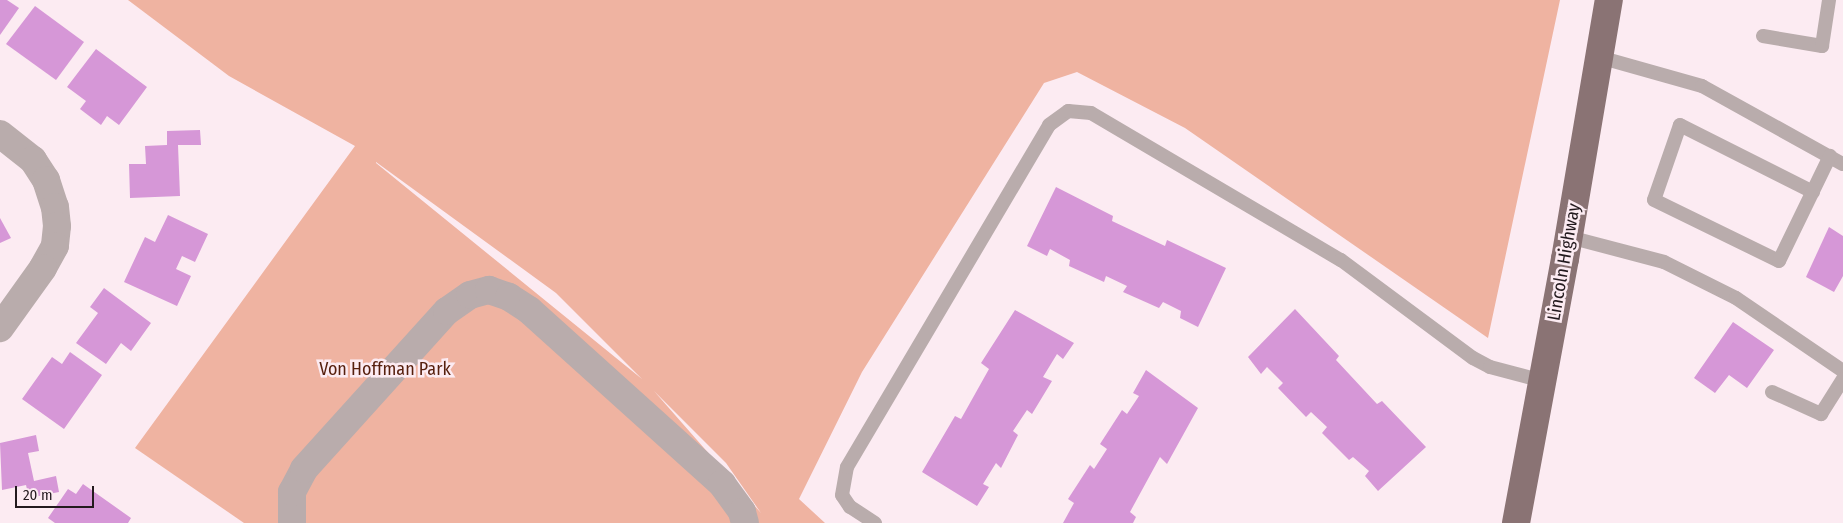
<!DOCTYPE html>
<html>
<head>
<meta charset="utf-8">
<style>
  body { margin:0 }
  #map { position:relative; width:1843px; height:523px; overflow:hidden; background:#fcebf2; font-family:"Fira Sans Condensed",sans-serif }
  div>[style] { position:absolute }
  .green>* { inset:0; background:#efb3a1 }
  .building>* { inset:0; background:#d697d7 }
  .service>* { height:14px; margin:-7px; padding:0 7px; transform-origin:7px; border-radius:7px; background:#b9acac }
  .minor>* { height:28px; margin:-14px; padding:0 14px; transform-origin:14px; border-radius:14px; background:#b9acac }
  .primary>* { height:28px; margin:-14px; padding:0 14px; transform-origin:14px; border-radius:14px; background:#8a7374 }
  span { translate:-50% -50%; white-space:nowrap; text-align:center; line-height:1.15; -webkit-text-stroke:5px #fcebf2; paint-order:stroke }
  .street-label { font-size:18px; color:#231a1e }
  .park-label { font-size:18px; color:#561f0d }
  .scale { position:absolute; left:15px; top:486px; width:79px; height:22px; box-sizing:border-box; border:2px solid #231a1e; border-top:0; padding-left:6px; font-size:15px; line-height:18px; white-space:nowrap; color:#231a1e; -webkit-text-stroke:4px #fcebf2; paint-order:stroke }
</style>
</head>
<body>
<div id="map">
  <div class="green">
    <div style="clip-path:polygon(evenodd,128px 0,1560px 0,1488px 338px,1185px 128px,1077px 72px,1044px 83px,862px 372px,799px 499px,825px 523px,244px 523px,135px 448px,355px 146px,229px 76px,128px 0,376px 162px,556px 293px,642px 379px,376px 163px,376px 162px,128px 0,654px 391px,726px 463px,761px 513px,654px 391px)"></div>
  </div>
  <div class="building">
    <div style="clip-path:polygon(0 0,7px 0,19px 8px,0 35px)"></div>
    <div style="clip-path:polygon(35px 6px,84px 42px,56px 80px,6px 44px)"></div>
    <div style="clip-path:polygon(96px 49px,147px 87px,119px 125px,107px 116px,101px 125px,80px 109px,86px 101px,67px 87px)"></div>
    <div style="clip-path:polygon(200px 130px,201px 145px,178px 145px,180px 196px,130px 198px,129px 164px,146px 164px,145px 146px,167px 145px,167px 131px)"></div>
    <div style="clip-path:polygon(1056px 187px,1113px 216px,1112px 221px,1165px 246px,1167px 240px,1226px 268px,1198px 327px,1180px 318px,1181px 311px,1163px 302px,1159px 308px,1123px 292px,1127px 286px,1106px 276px,1104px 282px,1069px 266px,1070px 260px,1050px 249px,1047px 256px,1027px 246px)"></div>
    <div style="clip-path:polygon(168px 215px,208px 234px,195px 262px,182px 256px,176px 269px,191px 276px,177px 306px,124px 282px,145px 237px,155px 242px)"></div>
    <div style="clip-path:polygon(0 218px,11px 238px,0 243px)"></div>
    <div style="clip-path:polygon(1829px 227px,1843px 236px,1843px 276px,1834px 292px,1806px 277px)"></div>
    <div style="clip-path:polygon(104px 288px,151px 323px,131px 351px,121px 343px,106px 364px,76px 343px,98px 313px,90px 307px)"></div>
    <div style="clip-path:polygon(1295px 309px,1339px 356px,1336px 360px,1377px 404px,1382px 401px,1426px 447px,1378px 491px,1365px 476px,1369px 471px,1353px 457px,1349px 460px,1322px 433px,1327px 427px,1311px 412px,1306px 417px,1278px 388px,1283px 383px,1267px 367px,1261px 374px,1248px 357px)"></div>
    <div style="clip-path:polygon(1015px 310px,1074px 343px,1063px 359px,1057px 354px,1043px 377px,1052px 381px,1032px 414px,1027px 410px,1013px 431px,1018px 435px,1001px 468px,996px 463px,983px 484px,989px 487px,977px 506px,922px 472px,955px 416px,961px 419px,989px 369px,981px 363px)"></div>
    <div style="clip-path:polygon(1733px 322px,1774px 350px,1747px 388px,1729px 375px,1715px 393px,1694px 378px)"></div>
    <div style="clip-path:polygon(70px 352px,102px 375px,64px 429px,22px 399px,52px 357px,62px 364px)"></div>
    <div style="clip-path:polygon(1146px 370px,1198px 408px,1167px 464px,1160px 457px,1130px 512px,1136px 517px,1133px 523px,1063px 523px,1074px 503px,1068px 499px,1090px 465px,1094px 469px,1107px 449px,1100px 444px,1122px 410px,1127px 414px,1139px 396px,1133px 393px)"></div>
    <div style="clip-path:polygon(36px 435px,39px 451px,28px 453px,34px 481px,56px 476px,59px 492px,29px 498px,26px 485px,2px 490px,0 443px)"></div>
    <div style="clip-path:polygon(83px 484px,131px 518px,128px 523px,55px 523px,48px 518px,68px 489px,76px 494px)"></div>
  </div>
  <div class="service">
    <div style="left:1763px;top:36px;width:60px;rotate:9.6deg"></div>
    <div style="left:1822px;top:46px;width:47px;rotate:-81.3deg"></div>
    <div style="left:1599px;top:57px;width:107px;rotate:15.7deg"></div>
    <div style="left:1702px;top:86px;width:161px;rotate:29deg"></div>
    <div style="left:1813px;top:192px;width:149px;rotate:-153.3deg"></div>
    <div style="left:1680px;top:125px;width:79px;rotate:109.1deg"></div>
    <div style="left:1654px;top:200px;width:139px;rotate:26deg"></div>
    <div style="left:1779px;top:261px;width:117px;rotate:-64.1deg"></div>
    <div style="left:1569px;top:237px;width:98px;rotate:14.7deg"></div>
    <div style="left:1664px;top:262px;width:80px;rotate:26.6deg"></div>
    <div style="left:1736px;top:298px;width:130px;rotate:34.3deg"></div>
    <div style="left:1772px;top:392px;width:54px;rotate:24.2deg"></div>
    <div style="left:1821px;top:414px;width:41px;rotate:-57.8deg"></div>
    <div style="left:875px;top:523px;width:30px;rotate:-147deg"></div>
    <div style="left:850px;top:507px;width:14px;rotate:-124deg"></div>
    <div style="left:842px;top:495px;width:28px;rotate:-80deg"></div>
    <div style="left:847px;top:467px;width:397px;rotate:-59.4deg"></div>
    <div style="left:1049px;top:125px;width:24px;rotate:-36deg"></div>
    <div style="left:1068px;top:111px;width:23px;rotate:5deg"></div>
    <div style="left:1091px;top:113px;width:290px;rotate:30.5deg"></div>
    <div style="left:1341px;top:260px;width:164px;rotate:36.6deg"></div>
    <div style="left:1473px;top:358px;width:19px;rotate:28deg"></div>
    <div style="left:1490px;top:367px;width:55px;rotate:14.8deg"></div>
  </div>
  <div class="minor">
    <div style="left:0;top:134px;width:42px;rotate:38.2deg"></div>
    <div style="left:33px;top:160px;width:24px;rotate:57deg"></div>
    <div style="left:46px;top:180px;width:28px;rotate:72deg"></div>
    <div style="left:55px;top:207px;width:19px;rotate:84deg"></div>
    <div style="left:57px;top:226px;width:20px;rotate:96deg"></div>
    <div style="left:55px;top:246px;width:25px;rotate:119deg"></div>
    <div style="left:43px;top:268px;width:74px;rotate:125.6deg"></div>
    <div style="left:292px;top:523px;width:31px;rotate:-90deg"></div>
    <div style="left:292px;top:492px;width:26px;rotate:-62deg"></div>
    <div style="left:304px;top:469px;width:213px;rotate:-47.9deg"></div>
    <div style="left:447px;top:311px;width:28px;rotate:-35deg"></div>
    <div style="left:470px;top:295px;width:20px;rotate:-15deg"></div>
    <div style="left:489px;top:290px;width:21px;rotate:19deg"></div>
    <div style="left:509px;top:297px;width:24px;rotate:33deg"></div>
    <div style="left:529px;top:310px;width:260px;rotate:42deg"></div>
    <div style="left:722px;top:484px;width:34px;rotate:54deg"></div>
    <div style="left:742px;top:512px;width:11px;rotate:75deg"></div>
  </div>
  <div class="primary">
    <div style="left:1516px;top:523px;width:269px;rotate:-79.5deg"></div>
    <div style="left:1565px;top:259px;width:263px;rotate:-80.4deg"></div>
  </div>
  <div class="street-label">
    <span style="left:1564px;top:262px;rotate:-80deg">Lincoln Highway</span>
  </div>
  <div class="park-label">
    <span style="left:385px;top:369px">Von Hoffman Park</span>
  </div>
  <div class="scale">20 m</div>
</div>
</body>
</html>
